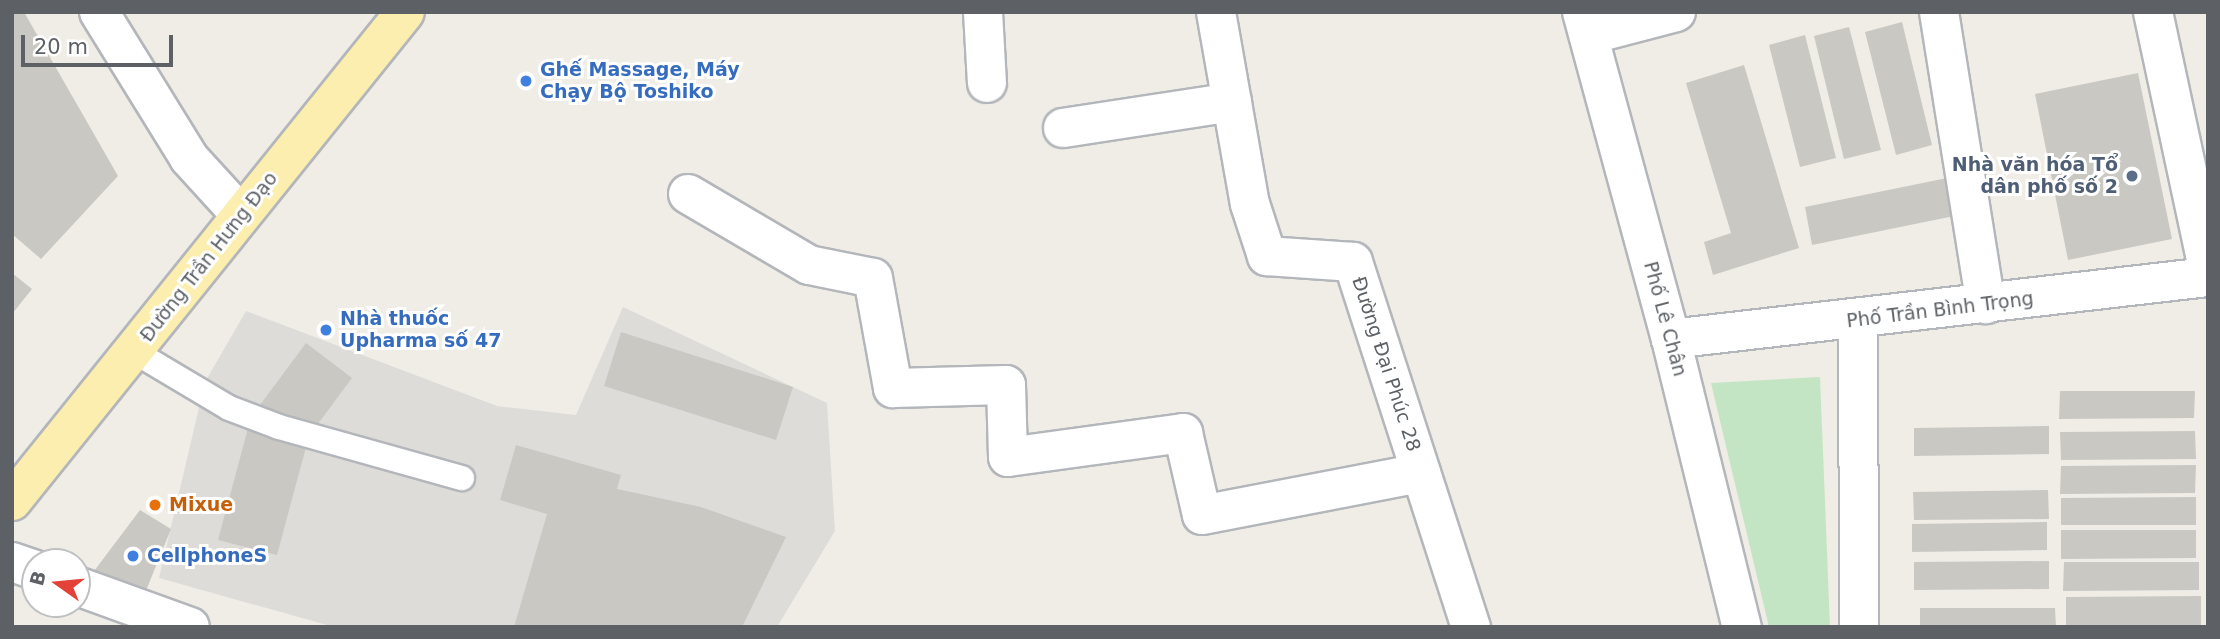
<!DOCTYPE html>
<html>
<head>
<meta charset="utf-8">
<style>
  body { margin:0 }
  #map { position:relative; width:2220px; height:639px; overflow:hidden; background:#efede6; font-family:"DejaVu Sans",sans-serif }
  div>[style] { position:absolute }
  .industrial>* { inset:0; background:#dedcd8 }
  .green>* { inset:0; background:#c4e5c3 }
  .building>* { inset:0; background:#cac8c3 }
  .roads { filter:drop-shadow(2px 0 #b3b6ba) drop-shadow(-2px 0 #b3b6ba) drop-shadow(0 2px #b3b6ba) drop-shadow(0 -2px #b3b6ba) }
  .service>* { height:24px; margin:-12px; padding:0 12px; transform-origin:12px; border-radius:12px; background:#fff }
  .minor>* { height:38px; margin:-19px; padding:0 19px; transform-origin:19px; border-radius:19px; background:#fff }
  .primary>* { height:38px; margin:-19px; padding:0 19px; transform-origin:19px; border-radius:19px; background:#fceeae }
  .dots>* { width:19px; height:19px; translate:-50% -50%; box-sizing:border-box; border:4px solid #fff; border-radius:50% }
  span { translate:-50% -50%; white-space:nowrap; text-align:center; line-height:1.15; -webkit-text-stroke:6px #fff; paint-order:stroke }
  .shop-label { font-size:19px; color:#366cbe; font-weight:700 }
  .left { translate:0 -50%; text-align:left }
  .service-label { font-size:19px; color:#4e5e75; font-weight:700 }
  .right { translate:-100% -50%; text-align:right }
  .street-label { font-size:19px; color:#5d6166 }
  .food-label { font-size:19px; color:#c56008; font-weight:700 }
  .frame { position:absolute; inset:0; border:14px solid #5d6166; pointer-events:none }
  .north { position:absolute; left:21px; top:548px; width:70px; height:70px; box-sizing:border-box; background:#fff; border:2px solid #bec0c2; border-radius:50%; rotate:285deg; font-size:19px; font-weight:700; line-height:28px; text-align:center; color:#5d6166 }
  .north::after { content:''; display:block; margin:auto; width:24px; height:32px; background:#e34238; clip-path:polygon(50% 0,100% 100%,50% 72%,0 100%) }
  .scale { position:absolute; left:21px; top:35px; width:152px; height:32px; box-sizing:border-box; border:4px solid #5d6166; border-top:0; padding-left:9px; font-size:21px; line-height:24px; white-space:nowrap; color:#5d6166; -webkit-text-stroke:5px #fff; paint-order:stroke }
</style>
</head>
<body>
<div id="map">
  <div class="industrial">
    <div style="clip-path:polygon(623px 307px,827px 403px,835px 531px,777px 627px,334px 627px,159px 578px,205px 382px,246px 311px,497px 406px,576px 415px)"></div>
  </div>
  <div class="green">
    <div style="clip-path:polygon(1820px 377px,1830px 627px,1769px 627px,1711px 383px)"></div>
  </div>
  <div class="building">
    <div style="clip-path:polygon(12px 12px,24px 12px,118px 176px,41px 259px,12px 234px)"></div>
    <div style="clip-path:polygon(1902px 22px,1932px 145px,1896px 155px,1865px 32px)"></div>
    <div style="clip-path:polygon(1849px 27px,1881px 150px,1844px 159px,1814px 36px)"></div>
    <div style="clip-path:polygon(1805px 35px,1836px 158px,1800px 167px,1769px 45px)"></div>
    <div style="clip-path:polygon(1744px 65px,1799px 248px,1713px 275px,1704px 242px,1731px 233px,1686px 83px)"></div>
    <div style="clip-path:polygon(2138px 73px,2172px 239px,2068px 260px,2035px 94px)"></div>
    <div style="clip-path:polygon(1952px 177px,1959px 215px,1812px 245px,1805px 207px)"></div>
    <div style="clip-path:polygon(12px 273px,32px 289px,12px 314px)"></div>
    <div style="clip-path:polygon(621px 332px,793px 387px,776px 440px,604px 386px)"></div>
    <div style="clip-path:polygon(306px 343px,352px 378px,309px 436px,277px 555px,218px 540px,251px 417px)"></div>
    <div style="clip-path:polygon(2060px 391px,2195px 391px,2194px 418px,2059px 419px)"></div>
    <div style="clip-path:polygon(2049px 426px,2049px 454px,1914px 456px,1914px 428px)"></div>
    <div style="clip-path:polygon(2195px 431px,2196px 459px,2061px 460px,2060px 432px)"></div>
    <div style="clip-path:polygon(516px 445px,621px 475px,617px 489px,701px 507px,786px 537px,742px 627px,514px 627px,547px 514px,500px 500px)"></div>
    <div style="clip-path:polygon(2196px 465px,2195px 493px,2060px 494px,2061px 466px)"></div>
    <div style="clip-path:polygon(2048px 490px,2049px 519px,1914px 520px,1913px 492px)"></div>
    <div style="clip-path:polygon(2196px 497px,2196px 525px,2061px 525px,2061px 498px)"></div>
    <div style="clip-path:polygon(140px 510px,171px 529px,145px 593px,85px 583px)"></div>
    <div style="clip-path:polygon(2047px 522px,2047px 550px,1912px 552px,1912px 524px)"></div>
    <div style="clip-path:polygon(2061px 530px,2196px 530px,2196px 558px,2061px 559px)"></div>
    <div style="clip-path:polygon(2049px 561px,2049px 589px,1914px 590px,1914px 562px)"></div>
    <div style="clip-path:polygon(2064px 562px,2199px 562px,2199px 590px,2063px 591px)"></div>
    <div style="clip-path:polygon(2201px 596px,2201px 625px,2066px 625px,2066px 597px)"></div>
    <div style="clip-path:polygon(1920px 608px,2055px 608px,2056px 627px,1920px 627px)"></div>
  </div>
  <div class="roads">
    <div class="service">
      <div style="left:135px;top:352px;width:109px;rotate:30.8deg"></div>
      <div style="left:229px;top:408px;width:53px;rotate:20.8deg"></div>
      <div style="left:279px;top:427px;width:190px;rotate:15.6deg"></div>
    </div>
    <div class="minor">
      <div style="left:99px;top:12px;width:172px;rotate:58.3deg"></div>
      <div style="left:189px;top:158px;width:77px;rotate:47.6deg"></div>
      <div style="left:983px;top:12px;width:71px;rotate:86.8deg"></div>
      <div style="left:1216px;top:12px;width:195px;rotate:80deg"></div>
      <div style="left:1250px;top:204px;width:55px;rotate:71.9deg"></div>
      <div style="left:1267px;top:256px;width:86px;rotate:4deg"></div>
      <div style="left:1353px;top:262px;width:384px;rotate:72.1deg"></div>
      <div style="left:1582px;top:12px;width:339px;rotate:74.8deg"></div>
      <div style="left:1671px;top:339px;width:297px;rotate:76.2deg"></div>
      <div style="left:1939px;top:12px;width:296px;rotate:80.9deg"></div>
      <div style="left:2153px;top:12px;width:263px;rotate:77.9deg"></div>
      <div style="left:1589px;top:35px;width:90px;rotate:-14.8deg"></div>
      <div style="left:1063px;top:128px;width:171px;rotate:-8.7deg"></div>
      <div style="left:688px;top:194px;width:140px;rotate:30.4deg"></div>
      <div style="left:809px;top:265px;width:65px;rotate:11.5deg"></div>
      <div style="left:873px;top:278px;width:112px;rotate:79.7deg"></div>
      <div style="left:893px;top:388px;width:113px;rotate:-1.5deg"></div>
      <div style="left:1006px;top:385px;width:72px;rotate:88.4deg"></div>
      <div style="left:1008px;top:457px;width:177px;rotate:-7.8deg"></div>
      <div style="left:1183px;top:433px;width:84px;rotate:77deg"></div>
      <div style="left:1202px;top:515px;width:223px;rotate:-10.9deg"></div>
      <div style="left:1858px;top:320px;width:307px;rotate:89.8deg"></div>
      <div style="left:1671px;top:339px;width:541px;rotate:-6.59deg"></div>
      <div style="left:12px;top:562px;width:24px;rotate:19deg"></div>
      <div style="left:77px;top:586px;width:120px;rotate:19.9deg"></div>
    </div>
    <div class="primary">
      <div style="left:12px;top:501px;width:627px;rotate:-51.21deg"></div>
    </div>
  </div>
  <div class="dots">
    <div style="left:526px;top:81px;background:#3f7fe0"></div>
    <div style="left:2132px;top:176px;background:#5c6f8a"></div>
    <div style="left:326px;top:330px;background:#3f7fe0"></div>
    <div style="left:155px;top:505px;background:#e8710a"></div>
    <div style="left:133px;top:556px;background:#3f7fe0"></div>
  </div>
  <div class="shop-label">
    <span class="left" style="left:540px;top:81px">Ghế Massage, Máy<br>Chạy Bộ Toshiko</span>
    <span class="left" style="left:340px;top:330px">Nhà thuốc<br>Upharma số 47</span>
    <span class="left" style="left:147px;top:556px">CellphoneS</span>
  </div>
  <div class="service-label">
    <span class="right" style="left:2118px;top:176px">Nhà văn hóa Tổ<br>dân phố số 2</span>
  </div>
  <div class="street-label">
    <span style="left:209px;top:257px;rotate:-52deg">Đường Trần Hưng Đạo</span>
    <span style="left:1940px;top:310px;rotate:-7deg">Phố Trần Bình Trọng</span>
    <span style="left:1665px;top:319px;rotate:75deg">Phố Lê Chân</span>
    <span style="left:1386px;top:364px;rotate:72deg">Đường Đại Phúc 28</span>
  </div>
  <div class="food-label">
    <span class="left" style="left:169px;top:505px">Mixue</span>
  </div>
  <div class="frame"></div>
  <div class="north">B</div>
  <div class="scale">20 m</div>
</div>
</body>
</html>
